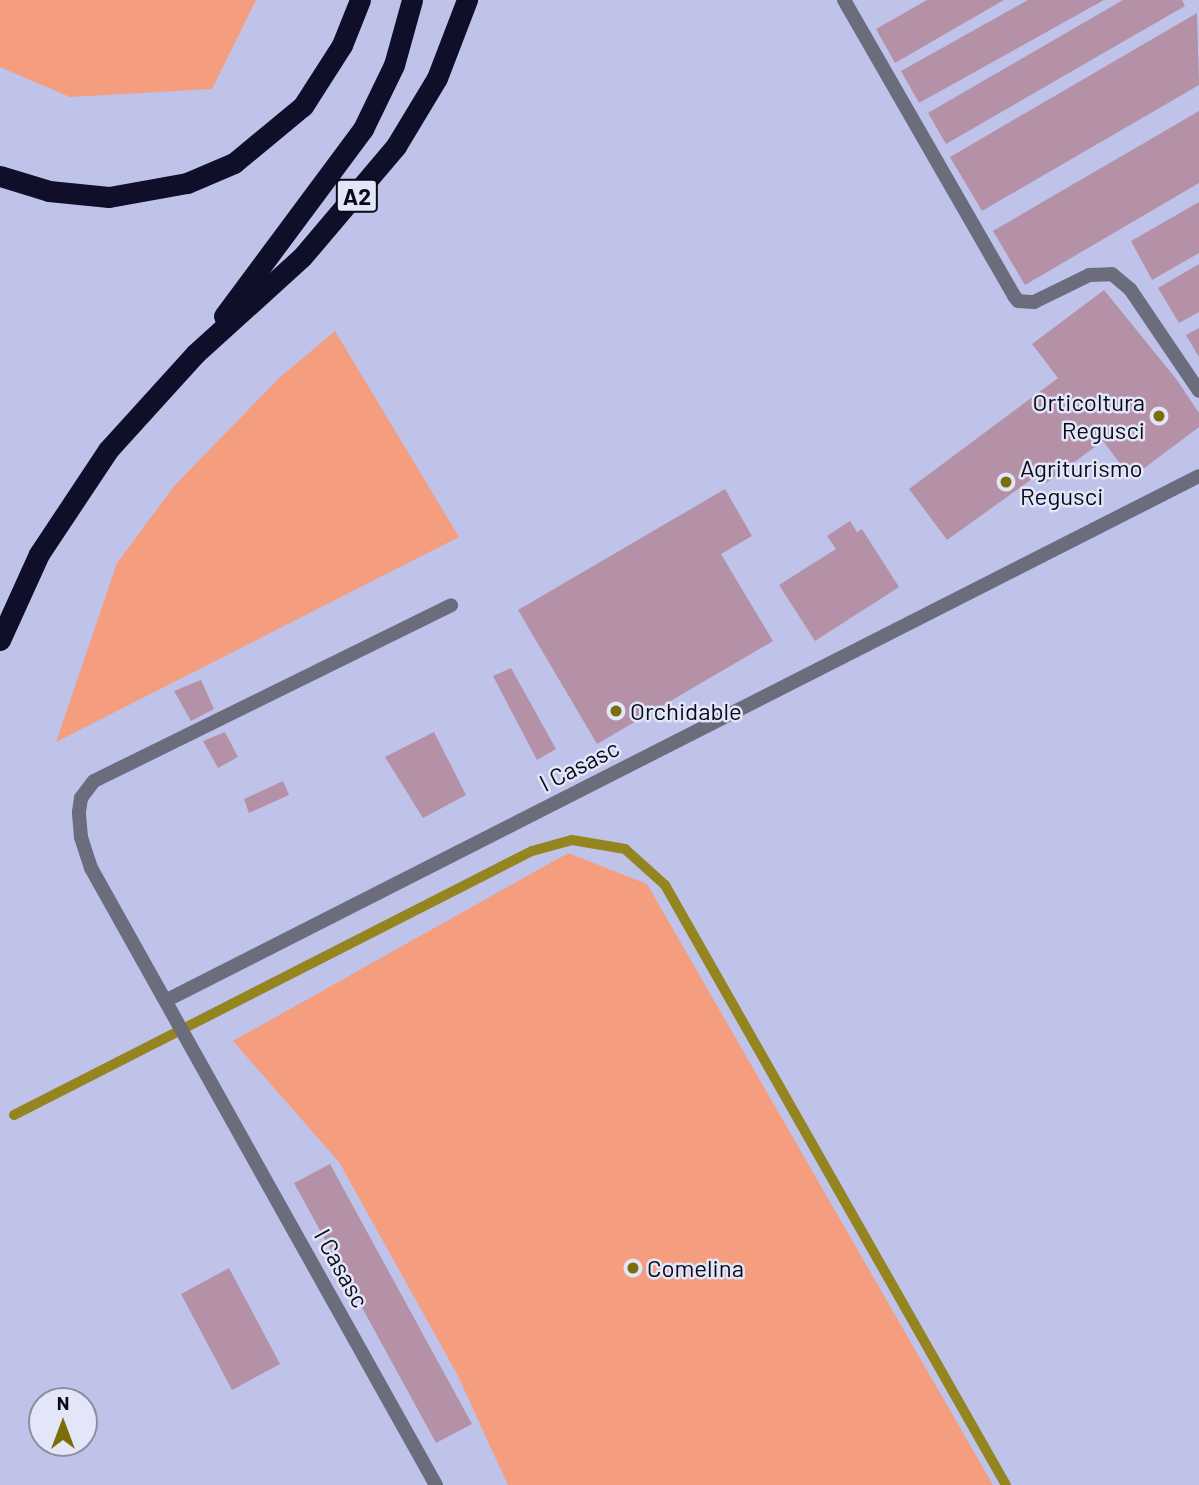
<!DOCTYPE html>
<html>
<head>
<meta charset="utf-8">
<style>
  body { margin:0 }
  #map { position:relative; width:1199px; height:1485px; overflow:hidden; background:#bfc3ea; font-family:Barlow,sans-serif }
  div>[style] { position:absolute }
  .green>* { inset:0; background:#f49d7f }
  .stream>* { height:10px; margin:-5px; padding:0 5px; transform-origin:5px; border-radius:5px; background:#958521 }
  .building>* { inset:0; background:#b591a8 }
  .lane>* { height:14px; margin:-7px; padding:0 7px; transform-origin:7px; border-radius:7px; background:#6b6d7d }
  .street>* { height:14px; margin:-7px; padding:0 7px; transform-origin:7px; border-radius:7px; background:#6b6d7d }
  .highway>* { height:21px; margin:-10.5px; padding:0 10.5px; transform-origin:10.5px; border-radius:10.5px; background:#0f0f2a }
  .dots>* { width:19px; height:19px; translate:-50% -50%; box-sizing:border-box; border:4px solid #e3e6f9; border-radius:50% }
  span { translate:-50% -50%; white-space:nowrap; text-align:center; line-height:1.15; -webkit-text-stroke:5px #e3e6f9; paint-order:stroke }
  .shield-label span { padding:2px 5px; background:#e3e6f9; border:2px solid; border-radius:5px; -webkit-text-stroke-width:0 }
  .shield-label { font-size:23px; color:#090a17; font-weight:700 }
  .poi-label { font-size:24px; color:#090a17 }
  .right { translate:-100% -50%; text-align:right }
  .left { translate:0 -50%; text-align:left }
  .street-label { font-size:24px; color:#090a17 }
  .north { position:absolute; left:28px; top:1387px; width:70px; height:70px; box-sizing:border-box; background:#e3e6f9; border:2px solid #8c8e9f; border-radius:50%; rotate:0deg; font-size:19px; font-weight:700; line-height:28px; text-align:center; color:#090a17 }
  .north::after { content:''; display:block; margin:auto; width:24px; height:32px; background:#7b6d08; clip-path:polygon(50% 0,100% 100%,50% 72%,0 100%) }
</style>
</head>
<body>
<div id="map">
  <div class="green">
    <div style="clip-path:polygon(0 0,256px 0,212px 89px,70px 97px,0 67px)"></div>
    <div style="clip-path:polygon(335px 331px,459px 537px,56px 742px,117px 563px,175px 485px,279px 378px)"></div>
    <div style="clip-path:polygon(568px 853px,647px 884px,993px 1485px,508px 1485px,457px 1374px,339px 1162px,233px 1041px)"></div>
  </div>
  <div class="stream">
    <div style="left:14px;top:1115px;width:581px;rotate:-27.01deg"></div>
    <div style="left:532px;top:851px;width:41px;rotate:-15.4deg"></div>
    <div style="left:572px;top:840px;width:54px;rotate:9.6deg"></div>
    <div style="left:625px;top:849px;width:54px;rotate:42deg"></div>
    <div style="left:665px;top:885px;width:690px;rotate:60.39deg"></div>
  </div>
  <div class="building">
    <div style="clip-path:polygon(927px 0,1004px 0,895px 63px,876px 29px)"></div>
    <div style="clip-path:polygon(1028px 0,1104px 0,919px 103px,901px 71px)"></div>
    <div style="clip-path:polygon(1123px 0,1182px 0,1185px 6px,946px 144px,928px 113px)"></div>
    <div style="clip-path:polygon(1197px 13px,1199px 85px,982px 211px,950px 157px)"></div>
    <div style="clip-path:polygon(1199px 111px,1199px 183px,1025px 285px,993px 231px)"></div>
    <div style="clip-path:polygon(1199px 202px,1199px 253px,1152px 280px,1131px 241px)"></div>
    <div style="clip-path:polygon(1199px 264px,1199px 312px,1179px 323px,1158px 288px)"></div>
    <div style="clip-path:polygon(1104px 290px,1177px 380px,1199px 413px,1199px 427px,1131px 478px,1103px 441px,1046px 483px,1039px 474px,947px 540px,909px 489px,1058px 378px,1032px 344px)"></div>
    <div style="clip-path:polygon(1199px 328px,1199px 357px,1186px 335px)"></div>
    <div style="clip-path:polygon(725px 489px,752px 536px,721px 554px,773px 641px,597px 744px,518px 610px)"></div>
    <div style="clip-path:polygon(850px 521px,857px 532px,862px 529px,899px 587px,815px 641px,779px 585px,836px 549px,827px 536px)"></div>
    <div style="clip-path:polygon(511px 668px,556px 749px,537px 760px,493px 676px)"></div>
    <div style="clip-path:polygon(201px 680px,214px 709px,191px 721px,174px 691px)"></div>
    <div style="clip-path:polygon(225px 732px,238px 757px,218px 768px,203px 741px)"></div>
    <div style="clip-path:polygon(434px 732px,466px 795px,423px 818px,385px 757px)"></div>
    <div style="clip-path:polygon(283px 781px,289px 795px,249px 813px,244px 799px)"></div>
    <div style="clip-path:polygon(330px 1164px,472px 1424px,436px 1443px,294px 1183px)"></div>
    <div style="clip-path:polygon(229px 1268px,280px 1364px,232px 1390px,181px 1294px)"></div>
  </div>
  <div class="lane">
    <div style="left:844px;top:0;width:341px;rotate:60.1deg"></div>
    <div style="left:1014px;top:296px;width:6px;rotate:51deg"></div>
    <div style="left:1018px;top:301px;width:16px;rotate:4deg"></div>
    <div style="left:1034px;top:302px;width:61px;rotate:-26.1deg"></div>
    <div style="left:1089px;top:275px;width:23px;rotate:-2deg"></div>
    <div style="left:1112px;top:274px;width:23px;rotate:40deg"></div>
    <div style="left:1130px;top:289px;width:123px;rotate:55.9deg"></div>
    <div style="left:91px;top:868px;width:33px;rotate:-108deg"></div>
    <div style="left:81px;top:837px;width:25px;rotate:-95deg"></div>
    <div style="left:79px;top:812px;width:14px;rotate:-82deg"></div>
    <div style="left:81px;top:798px;width:21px;rotate:-53deg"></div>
    <div style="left:94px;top:781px;width:398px;rotate:-26.2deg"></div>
  </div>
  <div class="street">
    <div style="left:91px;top:868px;width:707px;rotate:60.79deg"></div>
    <div style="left:167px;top:1000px;width:1157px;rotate:-26.92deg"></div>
  </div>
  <div class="highway">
    <div style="left:0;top:176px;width:51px;rotate:17deg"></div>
    <div style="left:49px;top:191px;width:60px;rotate:5.7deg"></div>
    <div style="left:109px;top:197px;width:79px;rotate:-10.2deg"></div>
    <div style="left:187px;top:183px;width:51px;rotate:-23.1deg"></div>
    <div style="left:234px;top:163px;width:89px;rotate:-39.6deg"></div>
    <div style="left:303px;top:106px;width:72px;rotate:-57.4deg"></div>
    <div style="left:342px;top:45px;width:48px;rotate:-68.2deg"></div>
    <div style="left:224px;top:316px;width:233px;rotate:-53.4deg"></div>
    <div style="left:363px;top:129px;width:71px;rotate:-64.2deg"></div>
    <div style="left:394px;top:65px;width:67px;rotate:-74.5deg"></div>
    <div style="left:0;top:640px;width:94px;rotate:-65.6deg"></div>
    <div style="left:39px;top:554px;width:125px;rotate:-56.4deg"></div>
    <div style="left:108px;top:450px;width:130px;rotate:-47.8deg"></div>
    <div style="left:195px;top:354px;width:144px;rotate:-42.2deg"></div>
    <div style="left:302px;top:257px;width:145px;rotate:-49.7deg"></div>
    <div style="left:396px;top:146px;width:79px;rotate:-58.9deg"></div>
    <div style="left:437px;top:78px;width:84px;rotate:-69deg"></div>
  </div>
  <div class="dots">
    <div style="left:1159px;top:416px;background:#7b6d08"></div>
    <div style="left:1006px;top:482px;background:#7b6d08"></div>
    <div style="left:616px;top:711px;background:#7b6d08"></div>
    <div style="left:633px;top:1268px;background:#7b6d08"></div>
  </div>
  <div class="shield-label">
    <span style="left:357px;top:196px">A2</span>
  </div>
  <div class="poi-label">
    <span class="right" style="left:1145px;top:416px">Orticoltura<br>Regusci</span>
    <span class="left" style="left:1020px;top:482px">Agriturismo<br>Regusci</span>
    <span class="left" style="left:630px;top:711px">Orchidable</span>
    <span class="left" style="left:647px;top:1268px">Comelina</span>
  </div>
  <div class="street-label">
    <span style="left:579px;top:765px;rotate:-27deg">I Casasc</span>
    <span style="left:342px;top:1268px;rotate:61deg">I Casasc</span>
  </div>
  <div class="north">N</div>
</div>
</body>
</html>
